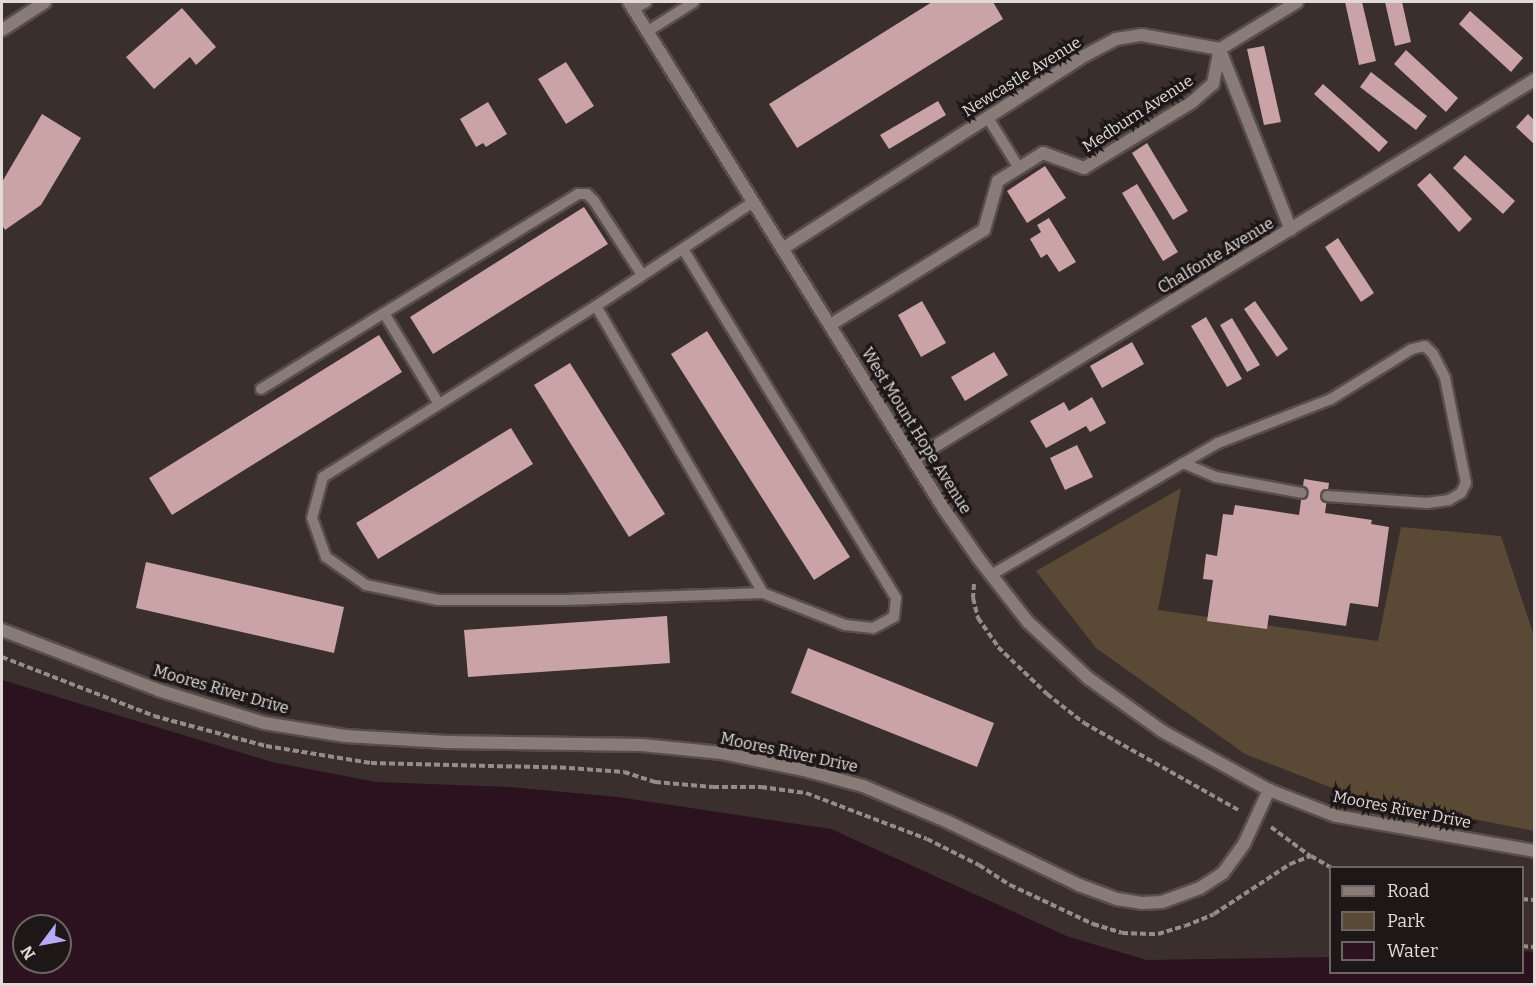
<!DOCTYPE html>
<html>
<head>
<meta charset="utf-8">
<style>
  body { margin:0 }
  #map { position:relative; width:1536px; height:986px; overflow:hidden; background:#3a2f2c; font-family:Bitter,serif }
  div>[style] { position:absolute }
  .green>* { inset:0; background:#5a4934 }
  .water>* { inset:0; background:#2c111e }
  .building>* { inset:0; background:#caa3a6 }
  .path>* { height:4px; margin-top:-2px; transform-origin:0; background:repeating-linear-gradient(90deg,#958d8a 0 6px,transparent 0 9px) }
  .roads { filter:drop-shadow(2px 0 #574e4c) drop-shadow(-2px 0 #574e4c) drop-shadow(0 2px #574e4c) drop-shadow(0 -2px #574e4c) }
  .service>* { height:10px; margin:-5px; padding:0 5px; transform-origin:5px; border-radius:5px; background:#887b78 }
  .minor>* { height:12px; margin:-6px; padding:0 6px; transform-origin:6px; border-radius:6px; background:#887b78 }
  .tertiary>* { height:12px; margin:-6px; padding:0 6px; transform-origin:6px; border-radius:6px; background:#887b78 }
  span { translate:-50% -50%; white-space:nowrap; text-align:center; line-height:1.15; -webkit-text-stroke:6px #1d1817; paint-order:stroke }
  .street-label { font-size:16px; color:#e1dad8 }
  .frame { position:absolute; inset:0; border:3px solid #e1dad8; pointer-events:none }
  .legend { position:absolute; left:1329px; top:866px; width:195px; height:108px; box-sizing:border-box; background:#1d1817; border:2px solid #6b6664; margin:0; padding:8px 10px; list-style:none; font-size:18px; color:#e1dad8 }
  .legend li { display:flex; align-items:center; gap:12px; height:30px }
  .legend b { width:30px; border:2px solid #6b6664 }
  .north { position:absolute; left:12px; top:914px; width:60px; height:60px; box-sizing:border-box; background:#1d1817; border:2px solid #6b6664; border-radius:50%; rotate:238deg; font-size:16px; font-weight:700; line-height:24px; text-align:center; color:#e1dad8 }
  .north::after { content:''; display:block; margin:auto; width:21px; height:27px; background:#b7abf7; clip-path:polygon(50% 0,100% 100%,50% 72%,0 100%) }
</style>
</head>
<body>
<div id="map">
  <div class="green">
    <div style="clip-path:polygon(1181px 488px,1158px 610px,1378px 641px,1401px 527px,1501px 536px,1534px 636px,1534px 831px,1345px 793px,1245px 754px,1096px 648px,1036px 571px)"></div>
  </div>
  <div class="water">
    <div style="clip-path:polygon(evenodd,2px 680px,272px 762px,376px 782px,510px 787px,618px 797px,831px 829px,1069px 937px,1147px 960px,1330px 957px,1330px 972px,1522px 972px,1523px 951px,1534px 952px,1534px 984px,2px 984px,2px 680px,24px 926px,60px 926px,60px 962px,24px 962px,24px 926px)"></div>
  </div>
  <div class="building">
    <div style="clip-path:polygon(932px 2px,993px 2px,1003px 19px,797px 148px,769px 104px)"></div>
    <div style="clip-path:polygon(1345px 2px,1362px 2px,1376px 61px,1359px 65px)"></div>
    <div style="clip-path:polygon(1385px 2px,1402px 2px,1411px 42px,1395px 46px)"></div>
    <div style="clip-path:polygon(182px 8px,216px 47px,196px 65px,190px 57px,154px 89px,126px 57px)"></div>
    <div style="clip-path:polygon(1470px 11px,1523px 58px,1511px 72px,1459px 24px)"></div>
    <div style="clip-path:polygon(1264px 46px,1281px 122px,1264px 125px,1247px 49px)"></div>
    <div style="clip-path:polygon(1406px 50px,1458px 98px,1446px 112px,1394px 64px)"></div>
    <div style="clip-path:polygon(566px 62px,594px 106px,566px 124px,538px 79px)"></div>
    <div style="clip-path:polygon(1371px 72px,1427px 116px,1416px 130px,1360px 87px)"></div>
    <div style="clip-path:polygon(1323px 84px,1388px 142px,1379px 152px,1314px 94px)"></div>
    <div style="clip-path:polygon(938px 101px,946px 115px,889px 149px,880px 135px)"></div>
    <div style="clip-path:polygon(488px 102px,507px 134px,486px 147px,483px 143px,476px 147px,460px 119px)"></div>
    <div style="clip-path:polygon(42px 114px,81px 138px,41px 205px,5px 230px,2px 225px,2px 182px)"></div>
    <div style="clip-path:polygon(1528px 114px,1534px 120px,1534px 144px,1516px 127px)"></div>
    <div style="clip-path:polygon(1147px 143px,1188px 211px,1173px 220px,1132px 153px)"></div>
    <div style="clip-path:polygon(1465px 155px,1515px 201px,1503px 214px,1453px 168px)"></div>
    <div style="clip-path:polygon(1045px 166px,1066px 198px,1027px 223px,1007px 191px)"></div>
    <div style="clip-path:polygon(1430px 173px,1472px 219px,1459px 232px,1417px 185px)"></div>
    <div style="clip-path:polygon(1137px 184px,1178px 252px,1163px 261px,1122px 193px)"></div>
    <div style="clip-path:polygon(584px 207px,608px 244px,433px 354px,410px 317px)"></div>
    <div style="clip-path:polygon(1049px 218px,1076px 262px,1059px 272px,1047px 254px,1041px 258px,1030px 239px,1041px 232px,1037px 225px)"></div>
    <div style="clip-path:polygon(1338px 238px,1374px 293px,1361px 302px,1325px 247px)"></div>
    <div style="clip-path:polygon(922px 301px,946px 343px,921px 357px,898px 315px)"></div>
    <div style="clip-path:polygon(1255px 301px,1288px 349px,1277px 357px,1244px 309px)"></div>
    <div style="clip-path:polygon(1206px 317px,1242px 379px,1227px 387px,1191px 326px)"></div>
    <div style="clip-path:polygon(1232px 318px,1260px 365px,1247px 372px,1220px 325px)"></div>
    <div style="clip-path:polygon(707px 331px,850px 557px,814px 580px,671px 354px)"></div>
    <div style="clip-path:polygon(379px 335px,402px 372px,172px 515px,149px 478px)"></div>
    <div style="clip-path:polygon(1132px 342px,1144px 364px,1102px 388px,1090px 366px)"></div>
    <div style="clip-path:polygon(994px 352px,1008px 375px,965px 401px,951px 377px)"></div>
    <div style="clip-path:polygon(570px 363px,665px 514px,629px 537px,534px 385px)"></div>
    <div style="clip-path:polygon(1092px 397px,1106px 423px,1090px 432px,1086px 426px,1046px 448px,1030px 421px,1064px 402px,1069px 411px)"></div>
    <div style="clip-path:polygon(511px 428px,533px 464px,378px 559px,356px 523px)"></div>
    <div style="clip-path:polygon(1077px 445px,1093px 477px,1065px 490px,1050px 458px)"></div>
    <div style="clip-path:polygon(1304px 479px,1329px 483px,1325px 513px,1372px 520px,1371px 524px,1389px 527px,1378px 607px,1350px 603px,1346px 626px,1269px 615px,1267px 629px,1207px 621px,1213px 580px,1203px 579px,1206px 554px,1217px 556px,1223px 514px,1233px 515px,1235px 505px,1299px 515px)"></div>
    <div style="clip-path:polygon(146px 562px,344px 607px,334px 653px,136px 608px)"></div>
    <div style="clip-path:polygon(667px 616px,670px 663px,468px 677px,464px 630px)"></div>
    <div style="clip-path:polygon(808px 648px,994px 723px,977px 767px,791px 693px)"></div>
  </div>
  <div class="path">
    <div style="left:974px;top:584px;width:14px;rotate:94deg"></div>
    <div style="left:973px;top:598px;width:21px;rotate:76deg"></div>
    <div style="left:978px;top:618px;width:35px;rotate:55deg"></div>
    <div style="left:998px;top:647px;width:68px;rotate:43.8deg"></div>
    <div style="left:1047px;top:694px;width:47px;rotate:38.1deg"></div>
    <div style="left:1084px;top:723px;width:179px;rotate:29.4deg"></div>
    <div style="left:2px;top:657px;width:163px;rotate:21.2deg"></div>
    <div style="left:154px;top:716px;width:116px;rotate:15deg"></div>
    <div style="left:266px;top:746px;width:106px;rotate:9.2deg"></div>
    <div style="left:371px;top:763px;width:198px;rotate:1.4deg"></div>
    <div style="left:569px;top:768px;width:55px;rotate:4.2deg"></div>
    <div style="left:624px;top:772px;width:33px;rotate:18deg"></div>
    <div style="left:655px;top:782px;width:58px;rotate:4.9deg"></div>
    <div style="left:713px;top:787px;width:48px"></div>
    <div style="left:761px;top:787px;width:45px;rotate:7.6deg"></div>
    <div style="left:806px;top:793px;width:129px;rotate:20.8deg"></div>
    <div style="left:927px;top:839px;width:58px;rotate:26.6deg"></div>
    <div style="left:979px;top:865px;width:37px;rotate:33deg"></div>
    <div style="left:1010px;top:885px;width:92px;rotate:25.2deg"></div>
    <div style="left:1093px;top:924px;width:30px;rotate:17deg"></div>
    <div style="left:1122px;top:933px;width:36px;rotate:2deg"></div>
    <div style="left:1158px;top:934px;width:28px;rotate:-17deg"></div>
    <div style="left:1185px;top:926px;width:31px;rotate:-22deg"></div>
    <div style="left:1214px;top:914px;width:91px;rotate:-33.3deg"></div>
    <div style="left:1290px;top:864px;width:22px;rotate:-21deg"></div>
    <div style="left:1311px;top:856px;width:24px;rotate:30deg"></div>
    <div style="left:1271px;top:827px;width:49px;rotate:36.6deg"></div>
    <div style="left:1522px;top:899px;width:12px;rotate:5deg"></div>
    <div style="left:1522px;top:946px;width:12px;rotate:5deg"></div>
  </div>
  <div class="roads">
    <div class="service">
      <div style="left:634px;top:9px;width:14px;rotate:-30deg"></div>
      <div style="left:648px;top:31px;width:54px;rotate:-32.2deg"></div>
      <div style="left:988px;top:118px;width:59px;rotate:58.2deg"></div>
      <div style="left:683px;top:249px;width:409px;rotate:58.6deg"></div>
      <div style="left:896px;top:598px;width:19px;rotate:96deg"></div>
      <div style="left:894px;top:617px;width:24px;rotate:152deg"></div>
      <div style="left:873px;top:628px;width:28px;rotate:-174deg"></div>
      <div style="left:845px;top:625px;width:88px;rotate:-158.7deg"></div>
      <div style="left:596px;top:306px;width:332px;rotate:59.8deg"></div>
      <div style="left:763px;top:593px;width:198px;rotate:178deg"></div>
      <div style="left:565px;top:600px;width:127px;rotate:180deg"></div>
      <div style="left:438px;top:600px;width:74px;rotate:-168.2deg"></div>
      <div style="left:366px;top:585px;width:49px;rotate:-145deg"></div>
      <div style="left:326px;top:557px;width:41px;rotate:-109.7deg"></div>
      <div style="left:312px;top:518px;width:42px;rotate:-75deg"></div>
      <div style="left:323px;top:477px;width:322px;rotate:-32.1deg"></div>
      <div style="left:596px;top:306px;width:188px;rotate:-33.5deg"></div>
      <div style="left:384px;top:313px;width:228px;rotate:-31.5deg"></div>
      <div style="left:578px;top:194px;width:9px"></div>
      <div style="left:587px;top:194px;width:10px;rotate:45deg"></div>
      <div style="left:594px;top:201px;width:88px;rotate:57deg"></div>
      <div style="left:261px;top:389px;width:145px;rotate:-31.7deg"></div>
      <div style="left:384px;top:313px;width:106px;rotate:58.9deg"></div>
      <div style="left:1183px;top:463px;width:36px;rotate:23deg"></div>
      <div style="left:1216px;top:477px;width:87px;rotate:10.5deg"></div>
      <div style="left:991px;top:575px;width:263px;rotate:-30.2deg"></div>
      <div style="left:1218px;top:443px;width:121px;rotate:-21.3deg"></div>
      <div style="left:1331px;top:399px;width:95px;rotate:-31.7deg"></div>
      <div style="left:1412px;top:349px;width:13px;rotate:-13deg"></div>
      <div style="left:1425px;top:346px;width:11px;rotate:45deg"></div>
      <div style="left:1433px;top:354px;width:27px;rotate:63deg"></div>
      <div style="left:1445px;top:378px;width:107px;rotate:78.7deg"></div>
      <div style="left:1466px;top:483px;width:11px;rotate:117deg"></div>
      <div style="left:1461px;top:493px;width:14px;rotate:150deg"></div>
      <div style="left:1449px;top:500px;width:22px;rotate:172deg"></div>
      <div style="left:1427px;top:503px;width:100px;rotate:-176deg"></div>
    </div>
    <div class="minor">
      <div style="left:2px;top:30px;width:51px;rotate:-33.1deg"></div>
      <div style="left:1220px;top:50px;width:193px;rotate:68.5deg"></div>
      <div style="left:782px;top:249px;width:358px;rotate:-32.6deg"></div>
      <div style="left:1084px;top:56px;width:36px;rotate:-28deg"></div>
      <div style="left:1116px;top:39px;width:26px;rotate:-9deg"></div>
      <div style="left:1142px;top:35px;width:79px;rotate:10.2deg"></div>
      <div style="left:1220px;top:49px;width:90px;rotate:-31.4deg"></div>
      <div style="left:830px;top:325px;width:181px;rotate:-31.7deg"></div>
      <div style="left:984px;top:230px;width:51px;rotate:-74.1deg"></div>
      <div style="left:998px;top:181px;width:53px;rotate:-31.9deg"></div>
      <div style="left:1043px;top:153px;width:44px;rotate:20.1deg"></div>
      <div style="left:1084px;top:168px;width:127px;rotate:-31.4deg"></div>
      <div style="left:1192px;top:102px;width:28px;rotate:-41deg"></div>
      <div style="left:1213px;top:84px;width:36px;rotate:-79deg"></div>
      <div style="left:914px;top:459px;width:727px;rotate:-31.44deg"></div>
      <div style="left:2px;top:630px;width:167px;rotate:21deg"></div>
      <div style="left:158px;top:690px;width:111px;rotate:17.3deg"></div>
      <div style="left:264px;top:723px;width:82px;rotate:9.1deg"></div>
      <div style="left:345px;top:736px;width:102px;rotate:3.4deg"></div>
      <div style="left:447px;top:742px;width:195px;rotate:0.9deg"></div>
      <div style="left:642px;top:745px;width:80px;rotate:5.7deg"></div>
      <div style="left:722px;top:753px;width:84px;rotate:11.7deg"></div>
      <div style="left:804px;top:770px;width:61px;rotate:15.2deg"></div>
      <div style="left:863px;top:786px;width:90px;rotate:22.9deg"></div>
      <div style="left:946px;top:821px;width:148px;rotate:25.7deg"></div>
      <div style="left:1079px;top:885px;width:40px;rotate:20.2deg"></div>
      <div style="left:1117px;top:899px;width:25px;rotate:9deg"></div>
      <div style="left:1142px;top:903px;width:20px;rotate:-3deg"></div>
      <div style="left:1162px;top:902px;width:40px;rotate:-20.2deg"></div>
      <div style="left:1200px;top:888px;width:27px;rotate:-33deg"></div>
      <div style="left:1223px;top:873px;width:36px;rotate:-54deg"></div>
      <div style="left:1244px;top:844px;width:60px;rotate:-65.2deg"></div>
    </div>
    <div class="tertiary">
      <div style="left:629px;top:2px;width:597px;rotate:58.15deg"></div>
      <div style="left:944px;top:509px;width:60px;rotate:55.2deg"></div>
      <div style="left:978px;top:558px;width:81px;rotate:52deg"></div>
      <div style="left:1028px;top:622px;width:82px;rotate:43deg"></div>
      <div style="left:1088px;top:678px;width:91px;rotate:35.6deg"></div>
      <div style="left:1162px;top:731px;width:122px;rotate:28.9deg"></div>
      <div style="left:1269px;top:790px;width:72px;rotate:21.2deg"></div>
      <div style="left:1336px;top:816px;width:201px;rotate:10deg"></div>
    </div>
  </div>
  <div class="street-label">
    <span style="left:1022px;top:77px;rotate:-32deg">Newcastle Avenue</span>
    <span style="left:1138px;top:114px;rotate:-33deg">Medburn Avenue</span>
    <span style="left:1216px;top:256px;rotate:-31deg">Chalfonte Avenue</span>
    <span style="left:916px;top:431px;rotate:58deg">West Mount Hope Avenue</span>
    <span style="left:221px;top:690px;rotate:16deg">Moores River Drive</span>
    <span style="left:789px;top:753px;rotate:12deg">Moores River Drive</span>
    <span style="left:1402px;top:810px;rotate:11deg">Moores River Drive</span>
  </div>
  <div class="frame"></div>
  <ul class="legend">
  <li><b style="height:8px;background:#887b78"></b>Road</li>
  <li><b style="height:16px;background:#5a4934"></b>Park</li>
  <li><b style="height:16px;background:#2c111e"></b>Water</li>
  </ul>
  <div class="north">N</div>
</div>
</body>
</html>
